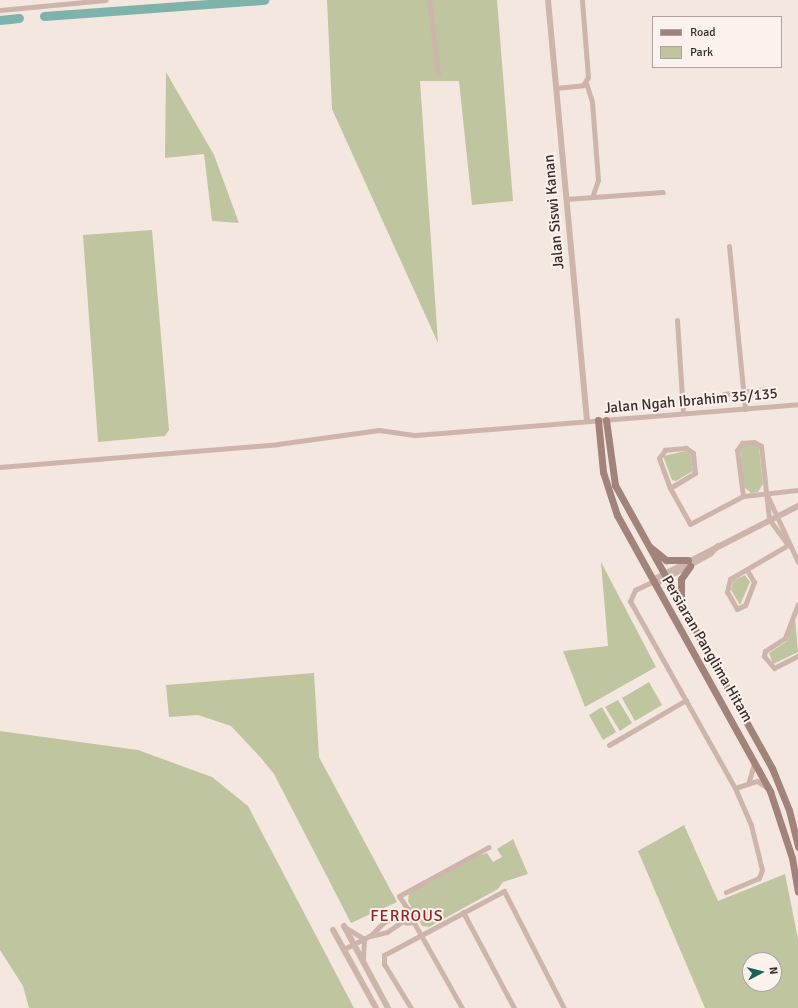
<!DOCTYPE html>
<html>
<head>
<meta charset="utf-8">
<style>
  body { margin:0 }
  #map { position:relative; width:798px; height:1008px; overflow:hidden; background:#f4e7e0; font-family:Signika,sans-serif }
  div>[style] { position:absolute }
  .green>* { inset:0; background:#bfc59f }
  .river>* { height:9px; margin:-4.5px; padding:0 4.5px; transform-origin:4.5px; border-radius:4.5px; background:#7eb3ac }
  .minor>* { height:5px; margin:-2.5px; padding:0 2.5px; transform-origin:2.5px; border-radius:2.5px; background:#ceb5ab }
  .minor>.ring { margin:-2.5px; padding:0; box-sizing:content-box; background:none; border:5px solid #ceb5ab; border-radius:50% }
  .tertiary>* { height:6px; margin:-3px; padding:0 3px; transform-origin:3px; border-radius:3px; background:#ceb5ab }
  .secondary>* { height:7px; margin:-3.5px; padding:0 3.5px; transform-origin:3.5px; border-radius:3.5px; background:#a2837c }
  span { translate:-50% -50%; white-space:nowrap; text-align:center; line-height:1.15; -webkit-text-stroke:4px #fbf2ed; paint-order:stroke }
  .street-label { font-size:15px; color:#3b2d2a }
  .neighbourhood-label { font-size:16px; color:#8f261f; letter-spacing:1px }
  .legend { position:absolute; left:652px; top:16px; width:130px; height:52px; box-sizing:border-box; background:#fbf2ed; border:1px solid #aea39f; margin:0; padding:5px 7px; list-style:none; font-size:12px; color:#3b2d2a }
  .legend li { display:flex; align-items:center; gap:8px; height:20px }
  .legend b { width:20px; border:1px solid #aea39f }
  .north { position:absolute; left:742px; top:952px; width:40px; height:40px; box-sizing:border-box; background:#fbf2ed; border:1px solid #aea39f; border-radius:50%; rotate:83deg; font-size:11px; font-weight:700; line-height:16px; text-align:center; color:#3b2d2a }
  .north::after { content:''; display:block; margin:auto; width:14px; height:18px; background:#1d6058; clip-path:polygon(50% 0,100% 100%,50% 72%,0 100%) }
</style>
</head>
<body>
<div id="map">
  <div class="green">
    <div style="clip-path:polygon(327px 0,497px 0,513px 201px,472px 205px,459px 81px,420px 81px,438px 343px,332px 109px)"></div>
    <div style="clip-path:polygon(166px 72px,214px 155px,239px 223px,212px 221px,204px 154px,165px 158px)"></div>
    <div style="clip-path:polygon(152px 230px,169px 430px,165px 436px,98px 442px,83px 235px)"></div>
    <div style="clip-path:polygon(753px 443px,759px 448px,763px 484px,758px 492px,751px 493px,744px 487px,740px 450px,744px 444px)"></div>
    <div style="clip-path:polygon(686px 451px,691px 455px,693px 471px,676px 481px,672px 480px,663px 456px)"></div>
    <div style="clip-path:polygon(601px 562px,656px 667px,585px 707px,563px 651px,608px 646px)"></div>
    <div style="clip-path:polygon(745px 575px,750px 582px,740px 605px,731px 590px,733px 581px)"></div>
    <div style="clip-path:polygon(795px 619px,798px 652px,773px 664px,769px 653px,787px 641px)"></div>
    <div style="clip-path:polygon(314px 673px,319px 757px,397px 902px,351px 923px,274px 774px,261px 758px,231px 726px,198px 715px,169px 717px,166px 685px)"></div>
    <div style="clip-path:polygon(649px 682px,662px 705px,635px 721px,622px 698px)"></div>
    <div style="clip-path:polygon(618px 700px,632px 723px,620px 731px,605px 707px)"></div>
    <div style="clip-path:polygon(602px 707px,616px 732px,603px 740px,589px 715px)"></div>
    <div style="clip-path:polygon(0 731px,138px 750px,212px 777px,248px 806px,354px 1008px,29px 1008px,23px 986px,0 950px)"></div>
    <div style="clip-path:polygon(evenodd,684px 825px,718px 901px,785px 874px,798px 939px,798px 1008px,705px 1008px,638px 851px,684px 825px,750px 960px,774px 960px,774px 984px,750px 984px,750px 960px)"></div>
    <div style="clip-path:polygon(513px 839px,528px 874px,503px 882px,498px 889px,429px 927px,422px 926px,408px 901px,409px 893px,477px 856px,487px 853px,493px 862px,502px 857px,497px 849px)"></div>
  </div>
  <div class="river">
    <div style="left:44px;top:16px;width:221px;rotate:-4.2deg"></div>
    <div style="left:0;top:20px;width:19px;rotate:-6deg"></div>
  </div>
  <div class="minor">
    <div style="left:429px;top:0;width:74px;rotate:83deg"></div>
    <div style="left:0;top:10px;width:106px;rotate:-5.4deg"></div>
    <div style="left:586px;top:83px;width:20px;rotate:72deg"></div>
    <div style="left:592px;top:102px;width:78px;rotate:85.6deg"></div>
    <div style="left:598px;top:180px;width:18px;rotate:109deg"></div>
    <div style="left:556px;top:88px;width:27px;rotate:-6deg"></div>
    <div style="left:583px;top:85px;width:9px;rotate:-58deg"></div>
    <div style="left:588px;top:77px;width:77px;rotate:-94.5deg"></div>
    <div style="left:566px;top:199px;width:97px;rotate:-4.1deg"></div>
    <div style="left:729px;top:246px;width:164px;rotate:84.4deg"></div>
    <div style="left:677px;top:320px;width:93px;rotate:86.3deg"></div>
    <div style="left:724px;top:394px;width:39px;rotate:-7deg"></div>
    <div style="left:0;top:467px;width:279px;rotate:-4.7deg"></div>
    <div style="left:278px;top:444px;width:102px;rotate:-7.9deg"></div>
    <div style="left:379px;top:430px;width:37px;rotate:8deg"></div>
    <div style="left:416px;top:435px;width:383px;rotate:-4.6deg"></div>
    <div style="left:670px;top:488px;width:29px;rotate:-31deg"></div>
    <div style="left:695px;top:473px;width:20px;rotate:-96deg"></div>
    <div style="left:693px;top:453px;width:9px;rotate:-144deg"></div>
    <div style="left:686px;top:448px;width:21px;rotate:175deg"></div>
    <div style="left:665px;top:450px;width:10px;rotate:127deg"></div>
    <div style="left:659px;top:458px;width:32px;rotate:70deg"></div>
    <div style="left:670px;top:488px;width:41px;rotate:60.9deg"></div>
    <div style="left:690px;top:524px;width:60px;rotate:-27.8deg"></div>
    <div style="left:743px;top:496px;width:55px;rotate:-6.2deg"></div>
    <div style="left:766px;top:493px;width:76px;rotate:65.1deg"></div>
    <div style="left:743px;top:496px;width:46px;rotate:-97.4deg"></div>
    <div style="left:737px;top:450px;width:9px;rotate:-54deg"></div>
    <div style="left:742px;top:443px;width:12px;rotate:-5deg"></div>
    <div style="left:754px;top:442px;width:8px;rotate:30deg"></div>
    <div style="left:761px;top:446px;width:73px;rotate:83.7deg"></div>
    <div style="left:769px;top:519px;width:31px;rotate:54deg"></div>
    <div style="left:747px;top:570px;width:14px;rotate:60deg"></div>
    <div style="left:754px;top:582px;width:25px;rotate:111deg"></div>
    <div style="left:745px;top:605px;width:9px;rotate:153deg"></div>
    <div style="left:737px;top:609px;width:20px;rotate:-120deg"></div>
    <div style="left:727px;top:592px;width:13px;rotate:-77deg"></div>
    <div style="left:730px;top:579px;width:67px;rotate:-30.4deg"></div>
    <div style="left:654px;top:581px;width:21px;rotate:155deg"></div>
    <div style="left:635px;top:590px;width:12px;rotate:114deg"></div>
    <div style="left:630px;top:601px;width:214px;rotate:60.7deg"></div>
    <div style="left:735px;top:788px;width:40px;rotate:66.6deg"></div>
    <div style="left:751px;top:825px;width:46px;rotate:76.3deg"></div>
    <div style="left:762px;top:870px;width:9px;rotate:111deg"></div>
    <div style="left:759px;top:878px;width:36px;rotate:157deg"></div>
    <div style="left:798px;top:604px;width:36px;rotate:111deg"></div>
    <div style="left:785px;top:638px;width:24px;rotate:147deg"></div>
    <div style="left:765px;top:651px;width:5px;rotate:101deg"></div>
    <div style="left:764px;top:656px;width:16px;rotate:50deg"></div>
    <div style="left:774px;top:668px;width:27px;rotate:-27deg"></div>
    <div style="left:609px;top:745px;width:89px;rotate:-30.3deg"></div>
    <div style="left:749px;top:781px;width:18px;rotate:-74deg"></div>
    <div style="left:735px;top:788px;width:23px;rotate:-18deg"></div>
    <div style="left:757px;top:781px;width:11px;rotate:34deg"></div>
    <div style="left:407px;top:908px;width:14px;rotate:-124deg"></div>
    <div style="left:399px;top:896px;width:102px;rotate:-28.6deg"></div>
    <div class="ring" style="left:401px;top:909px;width:9px;height:9px"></div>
    <div style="left:463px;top:912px;width:109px;rotate:62deg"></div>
    <div style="left:413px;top:921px;width:100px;rotate:60.6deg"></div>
    <div style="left:346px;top:928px;width:21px;rotate:31deg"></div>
    <div style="left:364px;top:939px;width:22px;rotate:93deg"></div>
    <div style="left:370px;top:936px;width:20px;rotate:-45deg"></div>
    <div style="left:384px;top:922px;width:18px;rotate:-22deg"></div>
    <div style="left:344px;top:949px;width:29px;rotate:-27deg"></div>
    <div style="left:370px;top:936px;width:17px;rotate:-13deg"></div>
    <div style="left:387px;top:932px;width:19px;rotate:-35deg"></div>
    <div style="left:411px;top:1008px;width:52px;rotate:-121.5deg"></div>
    <div style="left:384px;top:964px;width:9px;rotate:-90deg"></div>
    <div style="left:384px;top:955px;width:136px;rotate:-28.1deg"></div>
    <div style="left:504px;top:891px;width:131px;rotate:62.9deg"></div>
  </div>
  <div class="tertiary">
    <div style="left:548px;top:0;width:423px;rotate:84.7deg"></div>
    <div style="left:653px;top:580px;width:163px;rotate:-27deg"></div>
    <div style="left:655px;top:584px;width:63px;rotate:-28.6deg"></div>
    <div style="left:710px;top:554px;width:11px;rotate:-45deg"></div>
    <div style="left:344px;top:926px;width:93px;rotate:61.8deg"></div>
    <div style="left:333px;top:930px;width:89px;rotate:61.1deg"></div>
  </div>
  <div class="secondary">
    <div style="left:598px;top:420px;width:52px;rotate:84.5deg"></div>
    <div style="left:603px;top:472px;width:45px;rotate:72deg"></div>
    <div style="left:617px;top:515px;width:316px;rotate:61deg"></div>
    <div style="left:770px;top:791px;width:71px;rotate:71.8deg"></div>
    <div style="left:792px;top:858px;width:34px;rotate:80deg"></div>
    <div style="left:606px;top:420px;width:66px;rotate:82.1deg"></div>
    <div style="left:615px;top:485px;width:324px;rotate:61deg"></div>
    <div style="left:772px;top:768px;width:45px;rotate:68deg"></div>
    <div style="left:789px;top:810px;width:38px;rotate:76deg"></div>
    <div style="left:650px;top:547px;width:21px;rotate:39deg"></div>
    <div style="left:666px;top:560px;width:22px"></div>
    <div style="left:681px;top:602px;width:23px;rotate:-90deg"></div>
    <div style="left:681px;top:579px;width:16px;rotate:-55deg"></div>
  </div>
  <div class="street-label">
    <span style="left:554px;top:212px;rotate:-95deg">Jalan Siswi Kanan</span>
    <span style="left:691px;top:401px;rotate:-5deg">Jalan Ngah Ibrahim 35/135</span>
    <span style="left:707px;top:649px;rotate:60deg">Persiaran Panglima Hitam</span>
  </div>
  <div class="neighbourhood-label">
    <span style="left:407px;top:916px">FERROUS</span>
  </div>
  <ul class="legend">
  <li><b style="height:5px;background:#a2837c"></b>Road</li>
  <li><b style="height:11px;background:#bfc59f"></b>Park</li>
  </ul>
  <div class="north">N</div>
</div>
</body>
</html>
